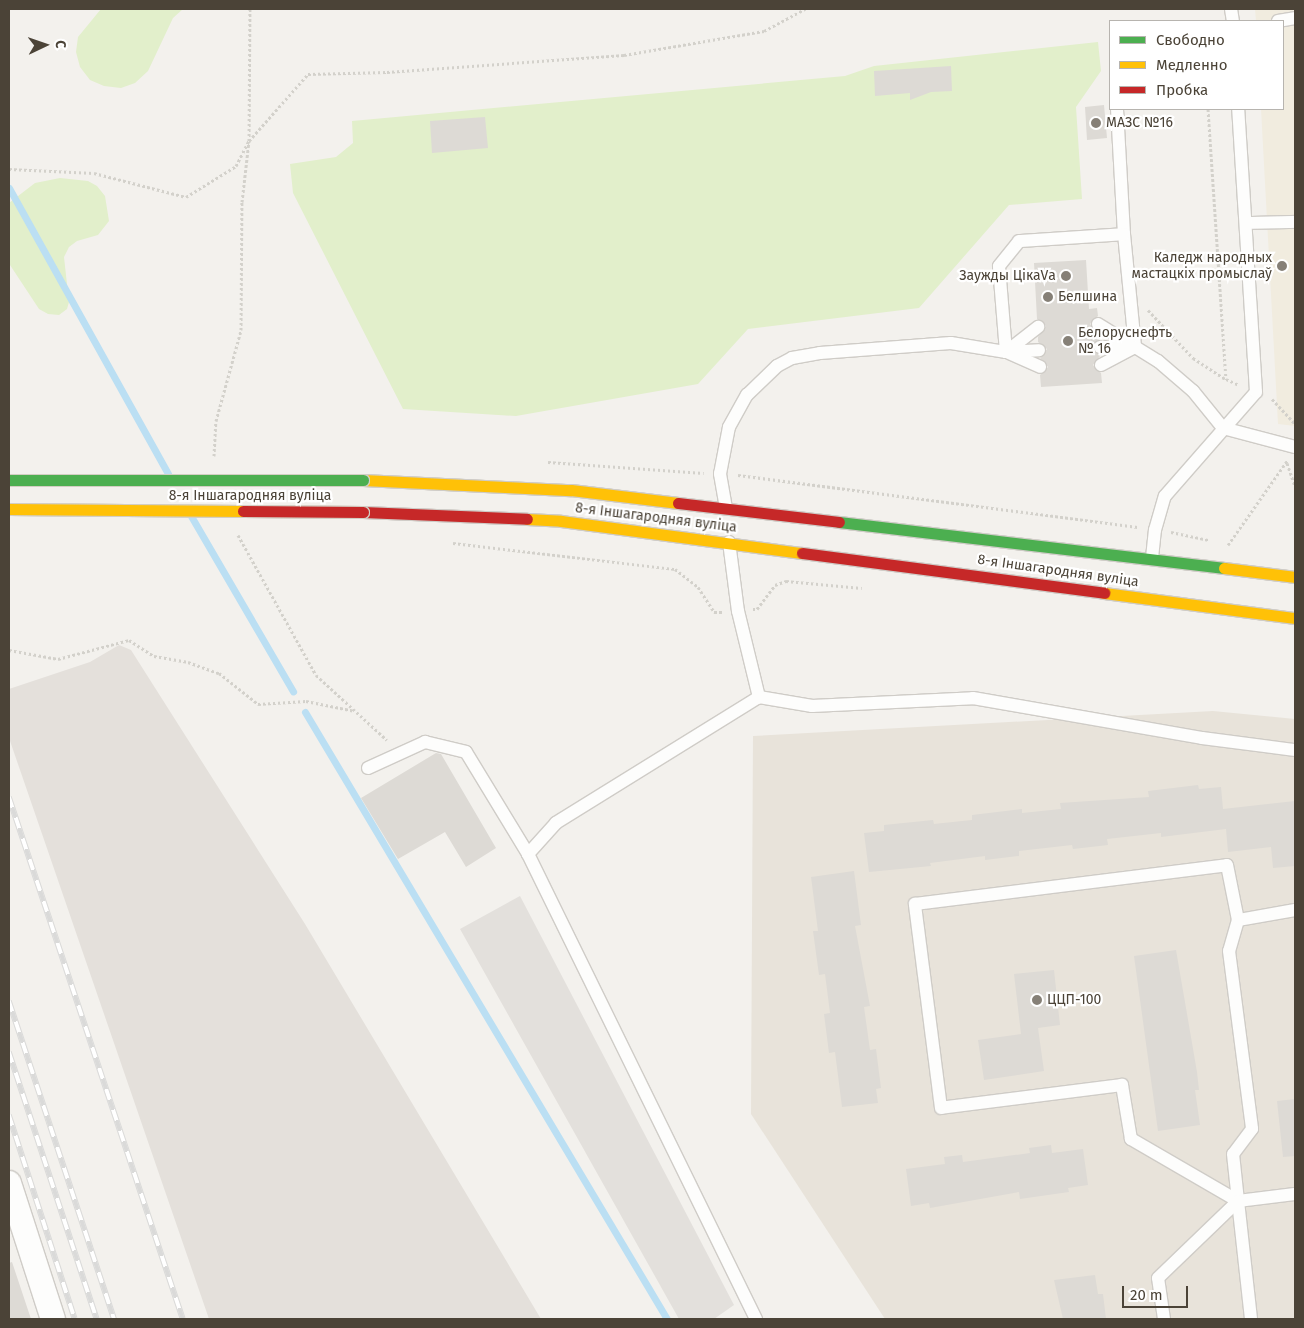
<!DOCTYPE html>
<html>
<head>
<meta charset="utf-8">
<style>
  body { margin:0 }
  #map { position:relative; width:1304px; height:1328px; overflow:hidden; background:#f3f1ed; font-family:"Fira Sans",sans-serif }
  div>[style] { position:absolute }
  .residential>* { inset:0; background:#e8e3da }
  .industrial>* { inset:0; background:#e4e0db }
  .education>* { inset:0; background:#f1ecdf }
  .green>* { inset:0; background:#e2efcb }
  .parking>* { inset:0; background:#e3e0dc }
  .stream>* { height:7px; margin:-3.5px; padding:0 3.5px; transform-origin:3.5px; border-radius:3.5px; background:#bbdff3 }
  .building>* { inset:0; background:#dddad5 }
  .path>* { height:3px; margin-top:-1.5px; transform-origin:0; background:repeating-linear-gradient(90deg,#d3d1cb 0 2.5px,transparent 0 5px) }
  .roads { filter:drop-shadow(1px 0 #cfccc7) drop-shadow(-1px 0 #cfccc7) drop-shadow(0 1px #cfccc7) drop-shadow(0 -1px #cfccc7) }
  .lane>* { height:12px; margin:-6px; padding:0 6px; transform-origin:6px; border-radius:6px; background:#fdfdfc }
  .street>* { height:24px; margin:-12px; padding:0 12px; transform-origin:12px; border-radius:12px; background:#fdfdfc }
  .fast>* { height:11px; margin:-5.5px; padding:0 5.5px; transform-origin:5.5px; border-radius:5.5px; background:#4caf50 }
  .slow>* { height:11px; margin:-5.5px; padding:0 5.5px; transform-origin:5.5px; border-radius:5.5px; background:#ffc107 }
  .jam>* { height:11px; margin:-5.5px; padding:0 5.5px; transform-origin:5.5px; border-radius:5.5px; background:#c62828 }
  .rail>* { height:5.5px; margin-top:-2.75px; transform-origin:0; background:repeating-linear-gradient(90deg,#fff 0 11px,#dadad9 0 22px); box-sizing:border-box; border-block:1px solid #dadad9 }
  .bridges { filter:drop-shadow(1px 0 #d3cec3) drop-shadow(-1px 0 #d3cec3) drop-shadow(0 1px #d3cec3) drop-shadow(0 -1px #d3cec3) }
  .fast-bridge>* { height:11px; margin:-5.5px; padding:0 5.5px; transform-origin:5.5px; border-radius:5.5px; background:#4caf50 }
  .slow-bridge>* { height:11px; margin:-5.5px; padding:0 5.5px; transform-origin:5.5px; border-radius:5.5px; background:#ffc107 }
  .jam-bridge>* { height:11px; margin:-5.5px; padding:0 5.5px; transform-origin:5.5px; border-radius:5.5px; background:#c62828 }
  .dots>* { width:14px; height:14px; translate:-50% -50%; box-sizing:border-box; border:2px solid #fff; border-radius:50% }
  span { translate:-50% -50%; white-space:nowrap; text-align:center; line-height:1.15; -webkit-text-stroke:4.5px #fff; paint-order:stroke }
  .poi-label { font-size:14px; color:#4b4337 }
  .left { translate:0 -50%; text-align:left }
  .right { translate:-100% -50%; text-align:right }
  .street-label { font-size:14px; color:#4b4337 }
  .frame { position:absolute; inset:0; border:10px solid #4b4337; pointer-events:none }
  .legend { position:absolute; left:1109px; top:20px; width:175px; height:90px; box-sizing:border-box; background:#fff; border:1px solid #b7b4af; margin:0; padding:6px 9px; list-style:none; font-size:15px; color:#4b4337 }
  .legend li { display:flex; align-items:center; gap:10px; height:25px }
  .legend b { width:25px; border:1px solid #b7b4af }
  .north { position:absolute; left:20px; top:20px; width:50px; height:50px; -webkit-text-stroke:4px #fff; paint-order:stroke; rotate:87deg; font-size:14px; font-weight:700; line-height:20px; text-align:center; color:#4b4337 }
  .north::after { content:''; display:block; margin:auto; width:18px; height:22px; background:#4b4337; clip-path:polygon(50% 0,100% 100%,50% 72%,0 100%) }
  .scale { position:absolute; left:1122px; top:1286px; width:66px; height:22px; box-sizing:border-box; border:2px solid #4b4337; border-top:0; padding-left:6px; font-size:15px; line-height:18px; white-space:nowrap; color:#4b4337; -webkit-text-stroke:4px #fff; paint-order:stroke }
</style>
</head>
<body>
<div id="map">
  <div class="residential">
    <div style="clip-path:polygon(1213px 711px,1295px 719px,1295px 1319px,885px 1319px,751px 1114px,753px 736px)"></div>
  </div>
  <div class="industrial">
    <div style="clip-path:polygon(119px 645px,131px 650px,305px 924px,541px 1319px,209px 1319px,9px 738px,9px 689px,90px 662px)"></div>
  </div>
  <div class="education">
    <div style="clip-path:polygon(1255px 9px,1295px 9px,1295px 426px,1278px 424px,1261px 109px,1283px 109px,1283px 21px,1256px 21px)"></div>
  </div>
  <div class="green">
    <div style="clip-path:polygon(101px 9px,183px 9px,173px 18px,148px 71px,135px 83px,121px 88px,104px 86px,90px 80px,80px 67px,76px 52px,78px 37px)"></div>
    <div style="clip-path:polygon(1098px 42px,1101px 71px,1076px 107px,1082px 199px,1009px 205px,919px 308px,748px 329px,698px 384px,516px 416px,403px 409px,293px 193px,290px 164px,336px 157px,353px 143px,352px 121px,845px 76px,874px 66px)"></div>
    <div style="clip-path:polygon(60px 178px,88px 181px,97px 186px,105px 196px,109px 221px,98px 235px,77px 241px,69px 247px,64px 257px,69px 302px,67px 309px,59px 315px,48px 314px,39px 309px,10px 265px,9px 203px,35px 183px)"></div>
  </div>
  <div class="parking">
    <div style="clip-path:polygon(520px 896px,734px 1305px,714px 1319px,679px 1319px,460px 929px)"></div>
  </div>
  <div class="stream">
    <div style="left:9px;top:188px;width:327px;rotate:60.9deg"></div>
    <div style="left:191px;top:516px;width:203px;rotate:59.8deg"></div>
    <div style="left:305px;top:712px;width:707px;rotate:59.19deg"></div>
  </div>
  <div class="building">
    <div style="clip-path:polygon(951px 66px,952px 91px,931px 92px,910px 100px,910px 93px,875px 96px,874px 71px)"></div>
    <div style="clip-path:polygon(1104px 105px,1107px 138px,1087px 140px,1085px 107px)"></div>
    <div style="clip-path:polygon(485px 117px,488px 148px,432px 153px,430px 121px)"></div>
    <div style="clip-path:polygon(1086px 260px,1089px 309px,1097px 308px,1098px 316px,1090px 324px,1099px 334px,1099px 339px,1092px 347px,1100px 356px,1093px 365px,1101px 373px,1102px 383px,1041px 387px,1040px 375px,1048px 367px,1040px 358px,1047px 349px,1038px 342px,1038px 337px,1046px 326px,1037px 319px,1034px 263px)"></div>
    <div style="clip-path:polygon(436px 753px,441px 754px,496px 848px,466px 867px,445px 832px,398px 859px,361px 798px)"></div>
    <div style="clip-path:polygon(1198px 785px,1199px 789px,1221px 787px,1223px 809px,1295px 801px,1295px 866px,1273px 868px,1271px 847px,1228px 852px,1226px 829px,1161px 837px,1161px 833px,1107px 839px,1108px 845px,1073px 849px,1072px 845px,1019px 851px,1019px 856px,985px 860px,985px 856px,930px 863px,931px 866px,869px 872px,864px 833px,884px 831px,884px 825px,933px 820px,934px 824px,972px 820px,972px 815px,1022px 809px,1022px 813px,1061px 809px,1060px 803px,1149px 797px,1148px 791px)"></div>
    <div style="clip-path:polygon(854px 871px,861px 925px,855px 926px,870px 1006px,864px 1007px,870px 1050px,876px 1049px,881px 1088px,876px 1089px,878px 1103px,842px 1107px,835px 1052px,829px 1053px,824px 1014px,830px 1013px,825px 974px,819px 975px,813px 931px,818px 931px,811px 877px)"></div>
    <div style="clip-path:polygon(1176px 950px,1197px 1072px,1199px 1090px,1195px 1090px,1200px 1125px,1158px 1131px,1134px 956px)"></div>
    <div style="clip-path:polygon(1054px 970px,1060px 1025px,1038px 1028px,1044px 1071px,984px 1080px,978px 1040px,1021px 1034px,1014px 974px)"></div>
    <div style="clip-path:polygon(1295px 1099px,1295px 1156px,1283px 1157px,1277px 1101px)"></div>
    <div style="clip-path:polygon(1051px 1145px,1052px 1153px,1083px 1149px,1088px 1185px,1068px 1188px,1069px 1192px,1020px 1199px,1019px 1192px,930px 1208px,929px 1203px,911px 1206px,906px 1169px,945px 1164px,944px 1157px,962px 1155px,963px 1162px,1030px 1153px,1029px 1148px)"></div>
    <div style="clip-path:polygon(12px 1262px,31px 1319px,9px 1319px,9px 1263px)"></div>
    <div style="clip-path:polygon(1095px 1275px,1098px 1294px,1103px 1294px,1106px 1319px,1063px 1319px,1054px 1280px)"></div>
  </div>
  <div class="path">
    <div style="left:1208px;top:109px;width:271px;rotate:86.2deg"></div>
    <div style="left:1226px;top:379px;width:14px;rotate:25deg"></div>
    <div style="left:9px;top:169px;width:85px;rotate:2.7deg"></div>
    <div style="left:94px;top:173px;width:95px;rotate:14.6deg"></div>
    <div style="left:186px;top:197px;width:59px;rotate:-31.8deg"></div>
    <div style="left:236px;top:166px;width:28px;rotate:-63deg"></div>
    <div style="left:249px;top:141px;width:89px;rotate:-48.6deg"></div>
    <div style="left:308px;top:74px;width:79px;rotate:-1.5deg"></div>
    <div style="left:387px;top:72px;width:238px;rotate:-4.1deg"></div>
    <div style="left:624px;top:55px;width:142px;rotate:-9.7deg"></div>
    <div style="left:764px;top:31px;width:47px;rotate:-28.2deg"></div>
    <div style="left:1148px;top:310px;width:66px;rotate:46.8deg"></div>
    <div style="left:1193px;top:358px;width:38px;rotate:33deg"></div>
    <div style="left:1272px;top:399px;width:34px;rotate:47deg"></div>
    <div style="left:214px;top:456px;width:35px;rotate:-87deg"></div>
    <div style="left:216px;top:421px;width:94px;rotate:-74.6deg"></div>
    <div style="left:241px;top:330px;width:128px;rotate:-89.6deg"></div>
    <div style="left:242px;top:202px;width:61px;rotate:-83.5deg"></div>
    <div style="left:249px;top:141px;width:132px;rotate:-89.6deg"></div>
    <div style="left:548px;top:462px;width:156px;rotate:4deg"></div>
    <div style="left:1287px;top:463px;width:24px;rotate:71deg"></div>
    <div style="left:738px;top:475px;width:403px;rotate:7.4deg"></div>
    <div style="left:1171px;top:532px;width:39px;rotate:12deg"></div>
    <div style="left:238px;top:535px;width:160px;rotate:60.9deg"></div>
    <div style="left:316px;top:675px;width:96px;rotate:42.5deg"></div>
    <div style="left:453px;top:543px;width:224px;rotate:6.7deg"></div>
    <div style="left:675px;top:569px;width:29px;rotate:38deg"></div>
    <div style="left:698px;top:587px;width:30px;rotate:57deg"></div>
    <div style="left:714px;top:612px;width:8px"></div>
    <div style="left:1228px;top:545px;width:103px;rotate:-54.9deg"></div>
    <div style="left:753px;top:609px;width:4px"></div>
    <div style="left:757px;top:609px;width:30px;rotate:-53deg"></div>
    <div style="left:775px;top:585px;width:12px;rotate:-20deg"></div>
    <div style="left:786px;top:581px;width:76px;rotate:5.3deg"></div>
    <div style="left:9px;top:650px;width:50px;rotate:10.4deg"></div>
    <div style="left:58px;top:659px;width:73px;rotate:-15deg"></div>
    <div style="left:129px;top:640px;width:30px;rotate:33deg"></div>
    <div style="left:154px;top:656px;width:35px;rotate:10deg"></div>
    <div style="left:188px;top:662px;width:33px;rotate:20deg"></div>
    <div style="left:219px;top:673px;width:50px;rotate:38.5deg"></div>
    <div style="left:258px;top:704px;width:48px;rotate:-3.6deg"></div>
    <div style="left:306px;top:701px;width:50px;rotate:11.5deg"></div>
  </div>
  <div class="roads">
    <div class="lane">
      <div style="left:1231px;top:9px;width:12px;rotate:81deg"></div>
      <div style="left:1278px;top:21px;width:17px;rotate:-10deg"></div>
      <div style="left:1117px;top:109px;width:125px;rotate:86.8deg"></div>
      <div style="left:1124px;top:234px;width:114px;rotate:84.4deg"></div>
      <div style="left:1247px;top:223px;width:48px;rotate:-1.2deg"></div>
      <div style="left:1098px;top:324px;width:70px;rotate:31.7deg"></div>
      <div style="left:1158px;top:361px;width:46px;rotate:40.6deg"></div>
      <div style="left:1193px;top:391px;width:48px;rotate:51deg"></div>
      <div style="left:1223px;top:428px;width:74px;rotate:14.8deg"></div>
      <div style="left:1100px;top:347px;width:33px"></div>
      <div style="left:1006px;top:352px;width:86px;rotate:-94.7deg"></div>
      <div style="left:999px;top:266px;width:32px;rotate:-51deg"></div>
      <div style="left:1019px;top:241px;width:105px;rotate:-3.8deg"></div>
      <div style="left:1006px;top:352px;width:41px;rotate:-38deg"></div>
      <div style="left:1009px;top:353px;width:34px;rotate:24deg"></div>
      <div style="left:1101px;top:365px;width:38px;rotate:-28deg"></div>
      <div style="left:726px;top:508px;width:35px;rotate:-100deg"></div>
      <div style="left:720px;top:474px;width:48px;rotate:-79.2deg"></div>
      <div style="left:729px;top:427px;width:37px;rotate:-61deg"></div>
      <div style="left:747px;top:395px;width:42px;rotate:-44deg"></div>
      <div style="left:777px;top:366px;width:17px;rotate:-28deg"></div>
      <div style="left:792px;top:358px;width:28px;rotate:-10deg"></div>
      <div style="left:820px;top:353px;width:131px;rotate:-4.4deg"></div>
      <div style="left:951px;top:343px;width:56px;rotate:9.3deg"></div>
      <div style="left:1006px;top:352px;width:33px;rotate:-3deg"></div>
      <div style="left:729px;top:542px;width:70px;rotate:82.6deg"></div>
      <div style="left:738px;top:611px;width:89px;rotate:76.3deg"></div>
      <div style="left:759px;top:697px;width:239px;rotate:148.2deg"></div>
      <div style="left:556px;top:823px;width:42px;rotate:132.1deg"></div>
      <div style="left:528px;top:854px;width:518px;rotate:63.88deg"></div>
      <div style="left:1152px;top:558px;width:28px;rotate:-84deg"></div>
      <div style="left:1155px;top:530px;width:35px;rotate:-74deg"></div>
      <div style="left:1165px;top:496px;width:138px;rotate:-48.8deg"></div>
      <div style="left:1256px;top:392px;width:284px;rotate:-93.6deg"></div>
      <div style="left:759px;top:697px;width:54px;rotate:9.6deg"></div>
      <div style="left:812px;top:706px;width:161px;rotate:-2.8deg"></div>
      <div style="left:973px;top:698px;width:232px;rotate:9.9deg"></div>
      <div style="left:1202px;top:738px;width:94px;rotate:7.4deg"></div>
      <div style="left:368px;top:768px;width:63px;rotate:-24.5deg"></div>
      <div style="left:425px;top:742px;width:42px;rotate:13.7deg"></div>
      <div style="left:466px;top:752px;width:119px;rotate:58.7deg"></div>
      <div style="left:1295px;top:910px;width:58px;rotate:170deg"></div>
      <div style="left:1238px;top:920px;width:32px;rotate:106deg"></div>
      <div style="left:1229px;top:951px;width:179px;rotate:82.6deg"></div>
      <div style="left:1252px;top:1129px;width:31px;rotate:127deg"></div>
      <div style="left:1233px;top:1154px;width:47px;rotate:83.9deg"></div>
      <div style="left:1238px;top:1201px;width:57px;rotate:-7deg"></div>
      <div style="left:1238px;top:1201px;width:124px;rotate:-149.9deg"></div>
      <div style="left:1131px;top:1139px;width:55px;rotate:-99.5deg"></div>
      <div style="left:1122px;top:1085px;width:182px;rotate:172.8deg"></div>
      <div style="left:941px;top:1108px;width:206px;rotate:-97.3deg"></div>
      <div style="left:915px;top:904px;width:314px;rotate:-7.1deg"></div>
      <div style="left:1227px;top:865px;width:56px;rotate:78.7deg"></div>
      <div style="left:1238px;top:1201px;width:119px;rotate:83.7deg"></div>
      <div style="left:1164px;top:1319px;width:41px;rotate:-98.3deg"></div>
      <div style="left:1158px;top:1278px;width:111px;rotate:-43.9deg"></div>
    </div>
    <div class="street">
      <div style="left:9px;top:1183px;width:143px;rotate:72.1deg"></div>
    </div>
    <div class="fast">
      <div style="left:839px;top:522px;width:388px;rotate:6.8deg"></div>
    </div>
    <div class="slow">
      <div style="left:363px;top:480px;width:208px;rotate:2.8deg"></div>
      <div style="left:571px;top:490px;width:108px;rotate:6.9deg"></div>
      <div style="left:527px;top:519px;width:34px;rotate:3deg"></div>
      <div style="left:561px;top:521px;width:243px;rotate:7.6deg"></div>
      <div style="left:1224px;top:568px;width:72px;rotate:7.2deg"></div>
      <div style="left:1104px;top:593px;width:193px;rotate:7.5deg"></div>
    </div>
    <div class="jam">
      <div style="left:678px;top:503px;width:162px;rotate:6.7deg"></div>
      <div style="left:363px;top:512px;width:164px;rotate:2.4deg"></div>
      <div style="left:802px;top:553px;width:305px;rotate:7.5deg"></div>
    </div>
  </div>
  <div class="rail">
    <div style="left:9px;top:797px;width:550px;rotate:71.57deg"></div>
    <div style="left:9px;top:1001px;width:335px;rotate:71.7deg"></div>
    <div style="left:9px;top:1052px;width:281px;rotate:71.8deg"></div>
    <div style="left:9px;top:1115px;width:214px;rotate:72.1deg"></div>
  </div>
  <div class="bridges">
    <div class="fast-bridge">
      <div style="left:9px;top:480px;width:354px"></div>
    </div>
    <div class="slow-bridge">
      <div style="left:9px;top:509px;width:234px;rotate:0.5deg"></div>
    </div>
    <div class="jam-bridge">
      <div style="left:243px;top:511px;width:120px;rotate:0.5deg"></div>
    </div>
  </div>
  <div class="dots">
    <div style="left:1096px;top:123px;background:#868077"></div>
    <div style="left:1282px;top:266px;background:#868077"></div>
    <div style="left:1066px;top:276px;background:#868077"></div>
    <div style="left:1048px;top:297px;background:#868077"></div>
    <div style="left:1068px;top:341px;background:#868077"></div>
    <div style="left:1037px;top:1000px;background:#868077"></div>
  </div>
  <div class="poi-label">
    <span class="left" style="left:1106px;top:123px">МАЗС №16</span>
    <span class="right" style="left:1272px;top:266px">Каледж народных<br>мастацкіх промыслаў</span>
    <span class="right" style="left:1056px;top:276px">Заужды ЦікаVа</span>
    <span class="left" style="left:1058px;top:297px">Белшина</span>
    <span class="left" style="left:1078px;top:341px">Белоруснефть<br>№ 16</span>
    <span class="left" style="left:1047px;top:1000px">ЦЦП-100</span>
  </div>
  <div class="street-label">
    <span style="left:250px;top:496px">8-я Іншагародняя вуліца</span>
    <span style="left:656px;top:518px;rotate:7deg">8-я Іншагародняя вуліца</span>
    <span style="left:1058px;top:571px;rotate:8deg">8-я Іншагародняя вуліца</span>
  </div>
  <div class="frame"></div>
  <ul class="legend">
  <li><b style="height:6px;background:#4caf50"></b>Свободно</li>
  <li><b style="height:6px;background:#ffc107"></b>Медленно</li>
  <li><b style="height:6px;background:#c62828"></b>Пробка</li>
  </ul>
  <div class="north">С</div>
  <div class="scale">20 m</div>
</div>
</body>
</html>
